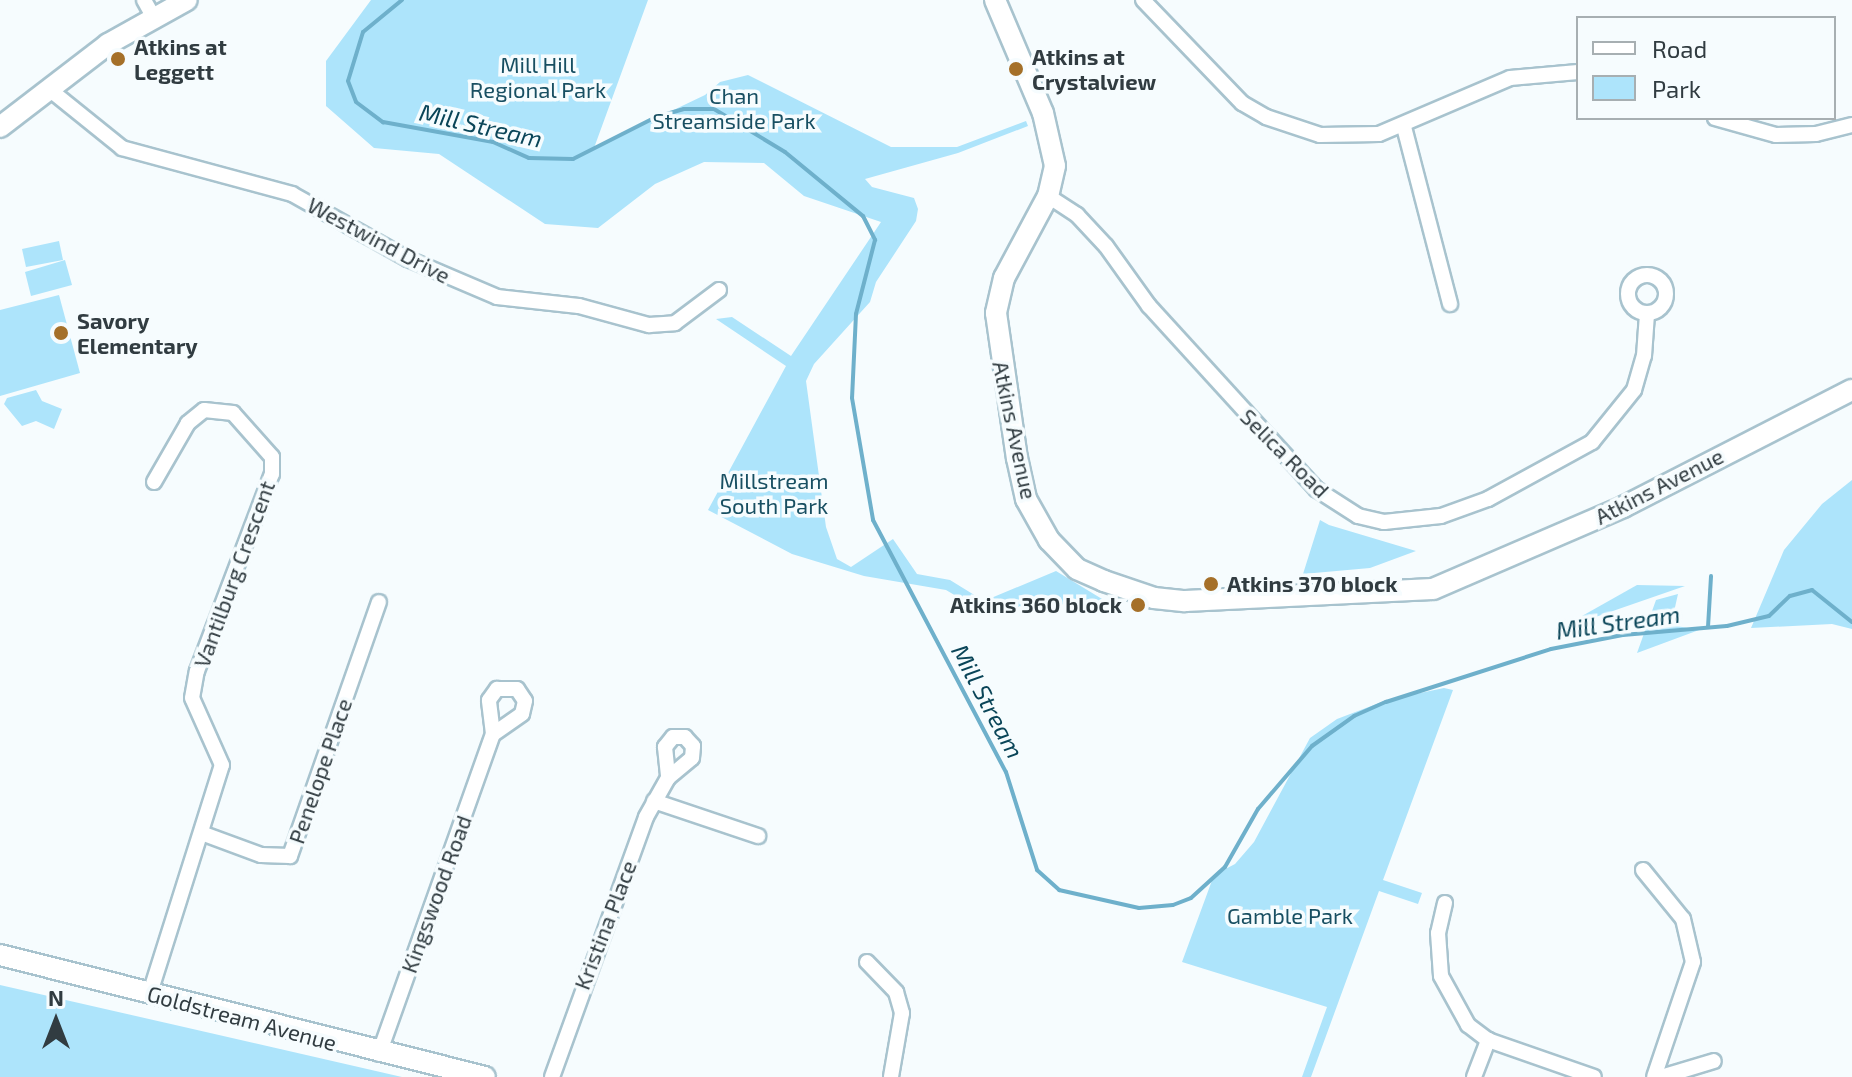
<!DOCTYPE html>
<html>
<head>
<meta charset="utf-8">
<style>
  body { margin:0 }
  #map { position:relative; width:1852px; height:1077px; overflow:hidden; background:#f6fcfe; font-family:"Exo 2",sans-serif }
  div>[style] { position:absolute }
  .green>* { inset:0; background:#ade4fb }
  .stream>* { height:4px; margin:-2px; padding:0 2px; transform-origin:2px; border-radius:2px; background:#6eb0cb }
  .roads { filter:drop-shadow(2px 0 #a8c3ce) drop-shadow(-2px 0 #a8c3ce) drop-shadow(0 2px #a8c3ce) drop-shadow(0 -2px #a8c3ce) }
  .street>* { height:14px; margin:-7px; padding:0 7px; transform-origin:7px; border-radius:7px; background:#fff }
  .street>.ring { margin:-7px; padding:0; box-sizing:content-box; background:none; border:14px solid #fff; border-radius:50% }
  .secondary>* { height:20px; margin:-10px; padding:0 10px; transform-origin:10px; border-radius:10px; background:#fff }
  .dots>* { width:22px; height:22px; translate:-50% -50%; box-sizing:border-box; border:4px solid #f6fcfe; border-radius:50% }
  span { translate:-50% -50%; white-space:nowrap; text-align:center; line-height:1.15; -webkit-text-stroke:7px #f6fcfe; paint-order:stroke }
  .poi-label { font-size:22px; color:#313c41; font-weight:700 }
  .left { translate:0 -50%; text-align:left }
  .right { translate:-100% -50%; text-align:right }
  .park-label { font-size:22px; color:#184f62 }
  .street-label { font-size:22px; color:#313c41 }
  .water-label { font-size:24px; color:#0a4558; font-style:italic }
  .legend { position:absolute; left:1576px; top:16px; width:260px; height:104px; box-sizing:border-box; background:#f6fcfe; border:2px solid #a7afb2; margin:0; padding:10px 14px; list-style:none; font-size:24px; color:#313c41 }
  .legend li { display:flex; align-items:center; gap:16px; height:40px }
  .legend b { width:40px; border:2px solid #a7afb2 }
  .north { position:absolute; left:16px; top:981px; width:80px; height:80px; -webkit-text-stroke:6px #f6fcfe; paint-order:stroke; rotate:0deg; font-size:22px; font-weight:700; line-height:32px; text-align:center; color:#313c41 }
  .north::after { content:''; display:block; margin:auto; width:28px; height:36px; background:#313c41; clip-path:polygon(50% 0,100% 100%,50% 72%,0 100%) }
</style>
</head>
<body>
<div id="map">
  <div class="green">
    <div style="clip-path:polygon(371px 0,648px 0,594px 148px,705px 95px,720px 82px,748px 75px,891px 147px,957px 147px,1026px 121px,1028px 126px,958px 153px,865px 179px,872px 187px,914px 198px,918px 209px,916px 221px,876px 282px,870px 302px,814px 364px,806px 381px,826px 527px,837px 559px,851px 567px,893px 539px,917px 574px,950px 580px,984px 601px,1056px 571px,1107px 602px,978px 609px,946px 590px,864px 576px,792px 554px,708px 510px,786px 366px,716px 319px,732px 317px,791px 356px,881px 222px,804px 196px,764px 163px,704px 162px,655px 184px,598px 228px,545px 224px,439px 154px,374px 148px,326px 106px,326px 61px)"></div>
    <div style="clip-path:polygon(59px 241px,63px 260px,26px 267px,22px 249px)"></div>
    <div style="clip-path:polygon(65px 260px,72px 285px,31px 296px,25px 272px)"></div>
    <div style="clip-path:polygon(59px 295px,80px 373px,0 396px,0 310px)"></div>
    <div style="clip-path:polygon(36px 390px,42px 401px,62px 409px,54px 429px,36px 421px,22px 426px,4px 404px,7px 398px)"></div>
    <div style="clip-path:polygon(1852px 480px,1852px 629px,1832px 624px,1751px 628px,1784px 550px,1822px 504px)"></div>
    <div style="clip-path:polygon(1320px 520px,1329px 525px,1416px 551px,1370px 568px,1303px 574px)"></div>
    <div style="clip-path:polygon(1637px 585px,1685px 586px,1584px 621px,1582px 616px)"></div>
    <div style="clip-path:polygon(1678px 594px,1671px 625px,1699px 630px,1637px 653px,1656px 600px)"></div>
    <div style="clip-path:polygon(1444px 688px,1453px 690px,1383px 880px,1422px 893px,1418px 904px,1379px 891px,1311px 1077px,1302px 1077px,1327px 1007px,1182px 962px,1214px 875px,1235px 864px,1254px 842px,1310px 738px,1337px 719px,1387px 700px)"></div>
    <div style="clip-path:polygon(0 985px,184px 1027px,402px 1077px,0 1077px)"></div>
  </div>
  <div class="stream">
    <div style="left:402px;top:0;width:50px;rotate:140.6deg"></div>
    <div style="left:363px;top:32px;width:51px;rotate:107deg"></div>
    <div style="left:348px;top:81px;width:22px;rotate:69deg"></div>
    <div style="left:356px;top:102px;width:34px;rotate:37deg"></div>
    <div style="left:383px;top:122px;width:112px;rotate:10.3deg"></div>
    <div style="left:493px;top:142px;width:39px;rotate:24deg"></div>
    <div style="left:529px;top:158px;width:44px;rotate:1.3deg"></div>
    <div style="left:573px;top:159px;width:93px;rotate:-26.8deg"></div>
    <div style="left:656px;top:117px;width:29px;rotate:-16deg"></div>
    <div style="left:684px;top:109px;width:30px"></div>
    <div style="left:714px;top:109px;width:83px;rotate:31.2deg"></div>
    <div style="left:785px;top:152px;width:101px;rotate:39.4deg"></div>
    <div style="left:863px;top:216px;width:27px;rotate:63deg"></div>
    <div style="left:875px;top:240px;width:76px;rotate:104.4deg"></div>
    <div style="left:856px;top:314px;width:84px;rotate:92.7deg"></div>
    <div style="left:852px;top:398px;width:124px;rotate:80.2deg"></div>
    <div style="left:873px;top:520px;width:285px;rotate:62.2deg"></div>
    <div style="left:1006px;top:772px;width:103px;rotate:72.4deg"></div>
    <div style="left:1037px;top:870px;width:30px;rotate:42deg"></div>
    <div style="left:1059px;top:890px;width:82px;rotate:12.7deg"></div>
    <div style="left:1139px;top:908px;width:34px;rotate:-5deg"></div>
    <div style="left:1173px;top:905px;width:19px;rotate:-21deg"></div>
    <div style="left:1191px;top:898px;width:46px;rotate:-42.4deg"></div>
    <div style="left:1225px;top:867px;width:67px;rotate:-60.4deg"></div>
    <div style="left:1258px;top:809px;width:83px;rotate:-49.4deg"></div>
    <div style="left:1312px;top:746px;width:52px;rotate:-35.5deg"></div>
    <div style="left:1354px;top:716px;width:35px;rotate:-24deg"></div>
    <div style="left:1386px;top:702px;width:173px;rotate:-17.8deg"></div>
    <div style="left:1551px;top:649px;width:73px;rotate:-11deg"></div>
    <div style="left:1623px;top:635px;width:104px;rotate:-4.9deg"></div>
    <div style="left:1727px;top:626px;width:43px;rotate:-13.4deg"></div>
    <div style="left:1769px;top:616px;width:29px;rotate:-44deg"></div>
    <div style="left:1790px;top:596px;width:23px;rotate:-15deg"></div>
    <div style="left:1812px;top:590px;width:51px;rotate:38.7deg"></div>
    <div style="left:1708px;top:627px;width:51px;rotate:-86.6deg"></div>
  </div>
  <div class="roads">
    <div class="street">
      <div style="left:144px;top:0;width:21px;rotate:61deg"></div>
      <div style="left:1143px;top:0;width:143px;rotate:46.1deg"></div>
      <div style="left:1242px;top:103px;width:28px;rotate:30deg"></div>
      <div style="left:1266px;top:117px;width:57px;rotate:18.4deg"></div>
      <div style="left:1320px;top:135px;width:59px;rotate:-1deg"></div>
      <div style="left:1379px;top:134px;width:142px;rotate:-23.1deg"></div>
      <div style="left:1510px;top:78px;width:68px;rotate:-5deg"></div>
      <div style="left:49px;top:89px;width:94px;rotate:38.9deg"></div>
      <div style="left:122px;top:148px;width:176px;rotate:15.1deg"></div>
      <div style="left:292px;top:194px;width:133px;rotate:29.3deg"></div>
      <div style="left:408px;top:259px;width:97px;rotate:23.1deg"></div>
      <div style="left:497px;top:297px;width:82px;rotate:6.3deg"></div>
      <div style="left:579px;top:306px;width:73px;rotate:15.2deg"></div>
      <div style="left:649px;top:325px;width:26px;rotate:-4deg"></div>
      <div style="left:675px;top:323px;width:55px;rotate:-36.9deg"></div>
      <div style="left:1715px;top:118px;width:63px;rotate:15.6deg"></div>
      <div style="left:1776px;top:135px;width:40px;rotate:-1.4deg"></div>
      <div style="left:1816px;top:134px;width:37px;rotate:-14deg"></div>
      <div style="left:1404px;top:127px;width:183px;rotate:75.4deg"></div>
      <div style="left:1048px;top:196px;width:35px;rotate:33deg"></div>
      <div style="left:1077px;top:215px;width:42px;rotate:46.9deg"></div>
      <div style="left:1106px;top:246px;width:74px;rotate:54.4deg"></div>
      <div style="left:1149px;top:306px;width:248px;rotate:47.6deg"></div>
      <div style="left:1316px;top:489px;width:50px;rotate:32.7deg"></div>
      <div style="left:1358px;top:516px;width:27px;rotate:13deg"></div>
      <div style="left:1384px;top:522px;width:57px;rotate:-6deg"></div>
      <div style="left:1441px;top:516px;width:50px;rotate:-19.9deg"></div>
      <div style="left:1488px;top:499px;width:119px;rotate:-28.7deg"></div>
      <div style="left:1592px;top:442px;width:67px;rotate:-51.1deg"></div>
      <div style="left:1634px;top:390px;width:35px;rotate:-74deg"></div>
      <div style="left:1644px;top:356px;width:42px;rotate:-85.9deg"></div>
      <div class="ring" style="left:1628px;top:275px;width:24px;height:24px"></div>
      <div style="left:654px;top:801px;width:110px;rotate:18.6deg"></div>
      <div style="left:204px;top:834px;width:61px;rotate:20.2deg"></div>
      <div style="left:261px;top:855px;width:29px;rotate:2deg"></div>
      <div style="left:290px;top:856px;width:269px;rotate:-70.7deg"></div>
      <div style="left:1643px;top:870px;width:63px;rotate:50.8deg"></div>
      <div style="left:1683px;top:919px;width:44px;rotate:76.9deg"></div>
      <div style="left:1693px;top:962px;width:121px;rotate:108.7deg"></div>
      <div style="left:1445px;top:903px;width:31px;rotate:103deg"></div>
      <div style="left:1438px;top:933px;width:43px;rotate:86deg"></div>
      <div style="left:1441px;top:976px;width:56px;rotate:61.1deg"></div>
      <div style="left:1468px;top:1025px;width:25px;rotate:37deg"></div>
      <div style="left:1488px;top:1040px;width:112px;rotate:19.2deg"></div>
      <div style="left:867px;top:962px;width:42px;rotate:46deg"></div>
      <div style="left:896px;top:992px;width:22px;rotate:74deg"></div>
      <div style="left:902px;top:1013px;width:65px;rotate:99.8deg"></div>
      <div style="left:150px;top:993px;width:239px;rotate:-72.5deg"></div>
      <div style="left:222px;top:765px;width:73px;rotate:-114.1deg"></div>
      <div style="left:192px;top:698px;width:27px;rotate:-80deg"></div>
      <div style="left:197px;top:671px;width:211px;rotate:-69.2deg"></div>
      <div style="left:272px;top:474px;width:17px;rotate:-90deg"></div>
      <div style="left:272px;top:457px;width:59px;rotate:-131.6deg"></div>
      <div style="left:233px;top:413px;width:29px;rotate:-174deg"></div>
      <div style="left:204px;top:410px;width:21px;rotate:141deg"></div>
      <div style="left:188px;top:423px;width:68px;rotate:120deg"></div>
      <div style="left:379px;top:1054px;width:340px;rotate:-70.4deg"></div>
      <div style="left:493px;top:734px;width:34px;rotate:-97deg"></div>
      <div style="left:489px;top:700px;width:14px;rotate:-54deg"></div>
      <div style="left:497px;top:689px;width:20px"></div>
      <div style="left:517px;top:689px;width:14px;rotate:56deg"></div>
      <div style="left:525px;top:701px;width:13px;rotate:103deg"></div>
      <div style="left:522px;top:714px;width:35px;rotate:145deg"></div>
      <div style="left:552px;top:1077px;width:276px;rotate:-70.1deg"></div>
      <div style="left:646px;top:817px;width:45px;rotate:-60.6deg"></div>
      <div style="left:668px;top:778px;width:31px;rotate:-40deg"></div>
      <div style="left:692px;top:758px;width:12px;rotate:-85deg"></div>
      <div style="left:693px;top:746px;width:12px;rotate:-132deg"></div>
      <div style="left:685px;top:737px;width:12px;rotate:180deg"></div>
      <div style="left:673px;top:737px;width:13px;rotate:129deg"></div>
      <div style="left:665px;top:747px;width:31px;rotate:84deg"></div>
      <div style="left:1474px;top:1077px;width:40px;rotate:-69deg"></div>
      <div style="left:1661px;top:1077px;width:55px;rotate:-16.8deg"></div>
    </div>
    <div class="secondary">
      <div style="left:995px;top:0;width:123px;rotate:67deg"></div>
      <div style="left:1043px;top:113px;width:54px;rotate:77.2deg"></div>
      <div style="left:1055px;top:166px;width:31px;rotate:103deg"></div>
      <div style="left:1048px;top:196px;width:93px;rotate:118.2deg"></div>
      <div style="left:1004px;top:278px;width:36px;rotate:103deg"></div>
      <div style="left:996px;top:313px;width:147px;rotate:81.8deg"></div>
      <div style="left:1017px;top:458px;width:42px;rotate:77.6deg"></div>
      <div style="left:1026px;top:499px;width:47px;rotate:60.7deg"></div>
      <div style="left:1049px;top:540px;width:40px;rotate:46deg"></div>
      <div style="left:1077px;top:569px;width:30px;rotate:24deg"></div>
      <div style="left:1104px;top:581px;width:53px;rotate:18.8deg"></div>
      <div style="left:1154px;top:598px;width:31px;rotate:6deg"></div>
      <div style="left:1185px;top:601px;width:248px;rotate:-2.8deg"></div>
      <div style="left:1433px;top:589px;width:207px;rotate:-23.3deg"></div>
      <div style="left:1623px;top:507px;width:257px;rotate:-27.1deg"></div>
      <div style="left:0;top:127px;width:136px;rotate:-37.5deg"></div>
      <div style="left:108px;top:44px;width:90px;rotate:-29.1deg"></div>
      <div style="left:0;top:955px;width:500px;rotate:14.12deg"></div>
    </div>
  </div>
  <div class="dots">
    <div style="left:118px;top:59px;background:#a57029"></div>
    <div style="left:1016px;top:69px;background:#a57029"></div>
    <div style="left:61px;top:333px;background:#a57029"></div>
    <div style="left:1211px;top:584px;background:#a57029"></div>
    <div style="left:1138px;top:605px;background:#a57029"></div>
  </div>
  <div class="poi-label">
    <span class="left" style="left:134px;top:59px">Atkins at<br>Leggett</span>
    <span class="left" style="left:1032px;top:69px">Atkins at<br>Crystalview</span>
    <span class="left" style="left:77px;top:333px">Savory<br>Elementary</span>
    <span class="left" style="left:1227px;top:584px">Atkins 370 block</span>
    <span class="right" style="left:1122px;top:605px">Atkins 360 block</span>
  </div>
  <div class="park-label">
    <span style="left:538px;top:77px">Mill Hill<br>Regional Park</span>
    <span style="left:734px;top:108px">Chan<br>Streamside Park</span>
    <span style="left:774px;top:493px">Millstream<br>South Park</span>
    <span style="left:1290px;top:916px">Gamble Park</span>
  </div>
  <div class="street-label">
    <span style="left:379px;top:240px;rotate:28deg">Westwind Drive</span>
    <span style="left:1015px;top:430px;rotate:78deg">Atkins Avenue</span>
    <span style="left:1285px;top:453px;rotate:45deg">Selica Road</span>
    <span style="left:1659px;top:486px;rotate:-27deg">Atkins Avenue</span>
    <span style="left:234px;top:574px;rotate:-70deg">Vantilburg Crescent</span>
    <span style="left:320px;top:771px;rotate:-71deg">Penelope Place</span>
    <span style="left:436px;top:894px;rotate:-70deg">Kingswood Road</span>
    <span style="left:605px;top:925px;rotate:-69deg">Kristina Place</span>
    <span style="left:242px;top:1018px;rotate:15deg">Goldstream Avenue</span>
  </div>
  <div class="water-label">
    <span style="left:481px;top:125px;rotate:13deg">Mill Stream</span>
    <span style="left:1618px;top:622px;rotate:-8deg">Mill Stream</span>
    <span style="left:988px;top:701px;rotate:62deg">Mill Stream</span>
  </div>
  <ul class="legend">
  <li><b style="height:10px;background:#fff"></b>Road</li>
  <li><b style="height:22px;background:#ade4fb"></b>Park</li>
  </ul>
  <div class="north">N</div>
</div>
</body>
</html>
